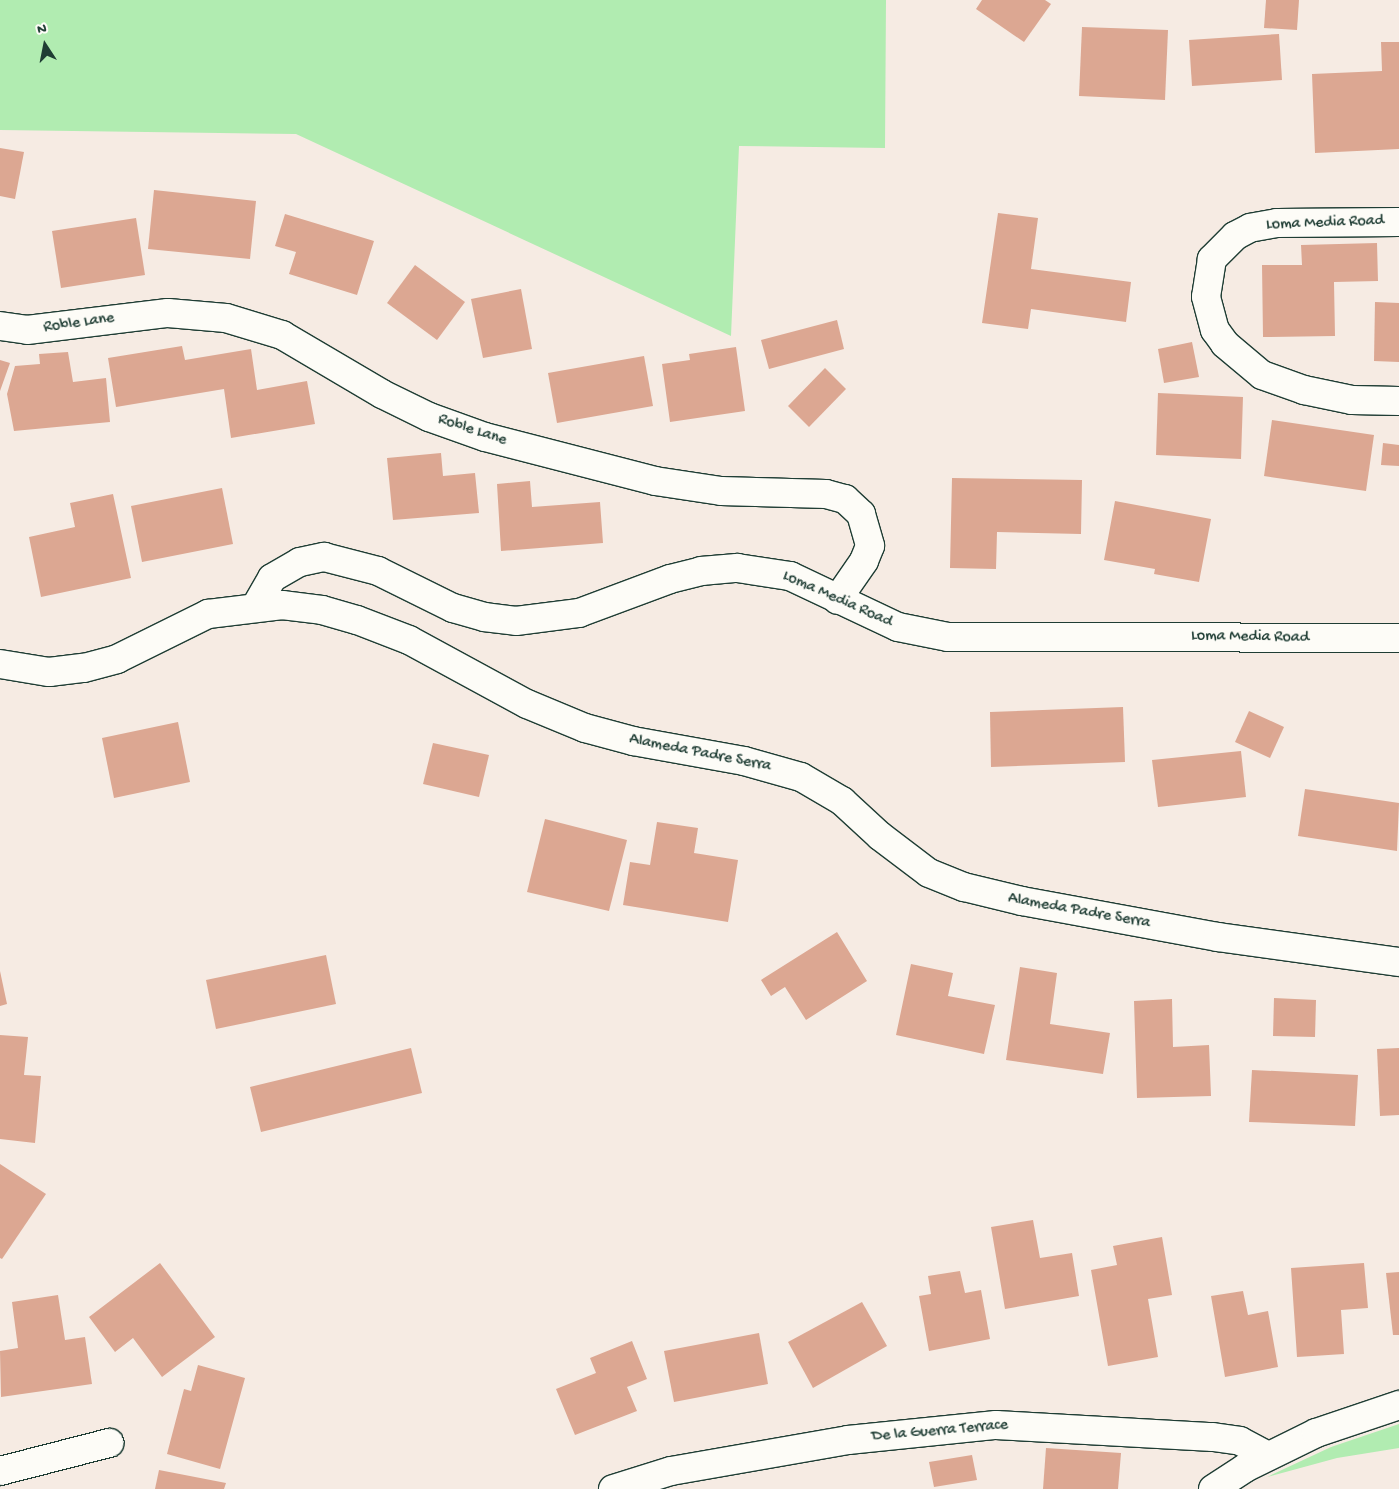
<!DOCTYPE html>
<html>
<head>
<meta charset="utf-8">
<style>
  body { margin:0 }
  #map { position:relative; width:1399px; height:1489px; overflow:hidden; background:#f6ebe3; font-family:"Gochi Hand",sans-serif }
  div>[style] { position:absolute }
  .green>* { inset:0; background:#b1ecb1 }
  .building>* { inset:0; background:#dca792 }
  .roads { filter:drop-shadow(1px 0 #1f3d34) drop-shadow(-1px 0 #1f3d34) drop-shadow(0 1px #1f3d34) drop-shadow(0 -1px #1f3d34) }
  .minor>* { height:28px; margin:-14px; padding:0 14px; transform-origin:14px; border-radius:14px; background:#fdfcf7 }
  span { translate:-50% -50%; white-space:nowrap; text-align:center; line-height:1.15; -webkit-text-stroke:4px #fdfcf7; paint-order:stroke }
  .street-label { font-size:16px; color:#1f3d34 }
  .north { position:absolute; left:20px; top:20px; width:50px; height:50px; -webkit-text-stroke:4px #fdfcf7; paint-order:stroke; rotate:349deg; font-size:14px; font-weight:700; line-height:20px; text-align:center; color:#1f3d34 }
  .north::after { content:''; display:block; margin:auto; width:18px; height:22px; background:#1f3d34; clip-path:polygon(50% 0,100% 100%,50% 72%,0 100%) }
</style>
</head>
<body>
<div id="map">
  <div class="green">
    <div style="clip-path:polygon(0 0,886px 0,885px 148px,739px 146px,731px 336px,296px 134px,0 130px)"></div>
    <div style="clip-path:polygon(1399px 1424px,1399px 1448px,1337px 1458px,1267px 1477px,1331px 1447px)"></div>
  </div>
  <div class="building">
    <div style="clip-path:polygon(982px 0,1045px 0,1051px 4px,1024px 42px,976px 9px)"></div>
    <div style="clip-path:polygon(1266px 0,1299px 0,1297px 30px,1264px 28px)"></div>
    <div style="clip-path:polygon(1082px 27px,1168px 30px,1165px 100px,1079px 96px)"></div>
    <div style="clip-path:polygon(1279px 34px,1282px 80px,1192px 86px,1189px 40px)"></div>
    <div style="clip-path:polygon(1381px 42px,1399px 42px,1399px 149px,1315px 153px,1312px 74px,1382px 71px)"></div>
    <div style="clip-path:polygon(0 148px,24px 152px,15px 199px,0 196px)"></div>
    <div style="clip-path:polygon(154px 190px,256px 201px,250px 259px,148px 249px)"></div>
    <div style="clip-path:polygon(998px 213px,1038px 218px,1031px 269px,1131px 282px,1126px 322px,1031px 309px,1028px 329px,982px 323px)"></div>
    <div style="clip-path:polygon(285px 214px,374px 241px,357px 295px,289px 274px,296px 252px,275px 246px)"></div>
    <div style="clip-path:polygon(136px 218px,145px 275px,61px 288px,52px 231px)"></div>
    <div style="clip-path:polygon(1377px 243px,1378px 281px,1334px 282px,1335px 336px,1263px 337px,1262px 265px,1302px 265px,1301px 245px)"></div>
    <div style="clip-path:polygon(415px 265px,465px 302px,437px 340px,387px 303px)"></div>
    <div style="clip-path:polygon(521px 289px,532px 349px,483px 358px,471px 299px)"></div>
    <div style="clip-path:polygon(1375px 302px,1399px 303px,1399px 362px,1374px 361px)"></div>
    <div style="clip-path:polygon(837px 320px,844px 349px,769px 369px,761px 340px)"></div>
    <div style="clip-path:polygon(1192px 342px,1199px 377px,1164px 383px,1158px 349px)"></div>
    <div style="clip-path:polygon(182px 346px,185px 360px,251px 349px,257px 390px,307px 381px,315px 424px,231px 438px,224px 389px,116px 407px,108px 358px)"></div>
    <div style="clip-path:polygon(736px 347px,745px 411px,670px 422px,662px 364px,690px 360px,689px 354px)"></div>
    <div style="clip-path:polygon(68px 352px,73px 382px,106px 378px,110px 422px,14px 431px,7px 394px,15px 366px,40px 364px,39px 354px)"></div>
    <div style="clip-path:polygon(644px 356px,653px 406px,557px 423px,548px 373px)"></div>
    <div style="clip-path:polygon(0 360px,10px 363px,0 391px)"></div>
    <div style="clip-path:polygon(825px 368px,846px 389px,809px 427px,788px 406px)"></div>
    <div style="clip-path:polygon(1158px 393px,1243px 397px,1241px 459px,1156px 455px)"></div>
    <div style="clip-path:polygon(1272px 420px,1374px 435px,1366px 491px,1264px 476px)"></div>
    <div style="clip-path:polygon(1383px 443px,1399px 445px,1399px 466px,1381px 465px)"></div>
    <div style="clip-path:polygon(441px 453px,443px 476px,475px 473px,479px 513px,393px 520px,387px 458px)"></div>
    <div style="clip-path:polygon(952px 478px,1082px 480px,1081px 534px,997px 532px,996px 569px,950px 568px)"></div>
    <div style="clip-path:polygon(530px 481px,532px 507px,600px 502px,603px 543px,501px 551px,497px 484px)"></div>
    <div style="clip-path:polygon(222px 488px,233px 544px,142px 562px,131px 506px)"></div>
    <div style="clip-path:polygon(113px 494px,131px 578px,41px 597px,29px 537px,75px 527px,70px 503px)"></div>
    <div style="clip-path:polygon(1115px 501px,1211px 519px,1199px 582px,1154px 574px,1155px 569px,1104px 560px)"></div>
    <div style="clip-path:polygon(1123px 707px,1125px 762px,991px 767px,990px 712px)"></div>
    <div style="clip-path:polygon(1249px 711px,1284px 727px,1270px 758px,1235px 742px)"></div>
    <div style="clip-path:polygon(178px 722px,190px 782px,114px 798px,102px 738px)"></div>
    <div style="clip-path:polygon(433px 743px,489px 755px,479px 797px,423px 784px)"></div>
    <div style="clip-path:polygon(1241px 751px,1246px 797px,1158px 807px,1152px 760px)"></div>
    <div style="clip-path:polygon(1305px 789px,1399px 803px,1397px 851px,1298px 836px)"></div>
    <div style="clip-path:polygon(545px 819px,627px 840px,609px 911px,527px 892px)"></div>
    <div style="clip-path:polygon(657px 822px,698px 828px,694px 853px,738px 860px,728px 922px,623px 905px,630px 862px,650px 865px)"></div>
    <div style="clip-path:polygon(837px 932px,867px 981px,806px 1020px,785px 987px,771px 996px,761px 980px)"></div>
    <div style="clip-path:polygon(326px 955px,336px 1004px,216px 1029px,206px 980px)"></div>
    <div style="clip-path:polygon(911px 964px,953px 973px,948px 996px,995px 1005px,984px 1054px,896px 1035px)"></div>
    <div style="clip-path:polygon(1020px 967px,1057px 973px,1050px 1024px,1110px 1033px,1103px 1074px,1006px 1060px)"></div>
    <div style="clip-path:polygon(0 971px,7px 1004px,0 1006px)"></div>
    <div style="clip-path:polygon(1274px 998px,1316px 1000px,1315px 1037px,1273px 1036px)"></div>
    <div style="clip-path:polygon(1172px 999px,1173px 1047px,1209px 1045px,1211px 1096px,1137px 1098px,1134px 1001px)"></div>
    <div style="clip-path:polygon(0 1035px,28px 1037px,24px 1075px,41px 1076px,35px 1143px,0 1139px)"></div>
    <div style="clip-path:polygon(411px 1048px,422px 1093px,261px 1132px,250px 1087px)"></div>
    <div style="clip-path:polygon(1399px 1048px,1399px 1115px,1380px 1116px,1377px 1049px)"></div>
    <div style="clip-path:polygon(1252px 1070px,1358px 1075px,1355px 1126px,1249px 1122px)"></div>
    <div style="clip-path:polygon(0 1164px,46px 1194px,2px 1259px,0 1258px)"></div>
    <div style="clip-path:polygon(1033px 1220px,1040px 1258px,1072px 1253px,1079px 1296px,1005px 1309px,991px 1227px)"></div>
    <div style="clip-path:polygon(1162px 1237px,1172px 1295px,1148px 1299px,1158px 1357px,1108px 1366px,1091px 1270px,1117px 1265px,1113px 1246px)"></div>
    <div style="clip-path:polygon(160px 1263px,215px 1337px,162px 1377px,133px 1338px,115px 1352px,89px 1317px)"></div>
    <div style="clip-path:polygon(1364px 1263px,1368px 1308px,1341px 1310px,1344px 1354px,1297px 1357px,1291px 1268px)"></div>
    <div style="clip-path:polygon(960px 1271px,965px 1293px,981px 1290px,990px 1339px,929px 1351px,919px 1296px,931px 1294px,928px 1276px)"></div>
    <div style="clip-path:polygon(1399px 1272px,1399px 1335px,1393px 1335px,1386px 1273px)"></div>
    <div style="clip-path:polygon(1243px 1291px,1248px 1315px,1268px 1311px,1278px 1367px,1225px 1377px,1211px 1296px)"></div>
    <div style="clip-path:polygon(58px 1295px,65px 1340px,85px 1337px,92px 1384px,1px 1397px,0 1351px,18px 1348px,12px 1302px)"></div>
    <div style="clip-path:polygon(862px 1302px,887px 1346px,813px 1388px,788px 1342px)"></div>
    <div style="clip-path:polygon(759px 1333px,768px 1384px,674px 1402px,664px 1351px)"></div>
    <div style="clip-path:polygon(632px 1341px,647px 1379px,627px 1387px,637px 1411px,575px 1435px,556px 1389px,596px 1373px,590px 1358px)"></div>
    <div style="clip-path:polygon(198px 1365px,245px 1378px,220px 1469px,167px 1454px,184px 1389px,191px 1391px)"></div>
    <div style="clip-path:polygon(1046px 1448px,1121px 1453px,1118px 1489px,1043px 1489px)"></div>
    <div style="clip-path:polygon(972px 1455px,977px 1480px,934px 1487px,929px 1462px)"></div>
    <div style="clip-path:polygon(159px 1470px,226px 1483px,224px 1489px,155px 1489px)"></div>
  </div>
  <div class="roads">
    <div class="minor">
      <div style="left:1399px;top:222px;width:122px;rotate:179.5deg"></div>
      <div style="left:1277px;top:223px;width:27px;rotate:170deg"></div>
      <div style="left:1250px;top:228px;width:17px;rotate:152deg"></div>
      <div style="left:1235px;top:236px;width:33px;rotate:135deg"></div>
      <div style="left:1212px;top:259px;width:38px;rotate:99deg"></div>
      <div style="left:1206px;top:297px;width:34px;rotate:75deg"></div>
      <div style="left:1215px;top:330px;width:17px;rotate:54deg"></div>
      <div style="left:1225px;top:344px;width:48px;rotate:40deg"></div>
      <div style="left:1262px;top:375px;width:45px;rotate:19.7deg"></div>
      <div style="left:1304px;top:390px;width:49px;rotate:11.8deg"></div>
      <div style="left:1352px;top:400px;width:47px;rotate:1.2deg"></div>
      <div style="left:0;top:326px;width:27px;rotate:8deg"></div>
      <div style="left:27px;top:330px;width:142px;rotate:-6.9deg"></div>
      <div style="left:168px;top:313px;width:58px;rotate:4.9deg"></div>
      <div style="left:226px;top:318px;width:59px;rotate:16.9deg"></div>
      <div style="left:282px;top:335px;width:116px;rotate:30.5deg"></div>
      <div style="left:382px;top:394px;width:52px;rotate:26.1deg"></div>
      <div style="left:429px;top:417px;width:59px;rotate:19.7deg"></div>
      <div style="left:485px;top:437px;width:176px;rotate:14.5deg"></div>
      <div style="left:655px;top:481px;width:67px;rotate:8.6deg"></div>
      <div style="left:721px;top:491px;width:105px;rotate:1.6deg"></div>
      <div style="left:826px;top:494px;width:20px;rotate:15deg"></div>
      <div style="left:845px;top:499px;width:22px;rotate:43deg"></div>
      <div style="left:861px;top:514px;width:33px;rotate:74deg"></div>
      <div style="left:870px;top:546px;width:16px;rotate:112deg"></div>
      <div style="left:864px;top:561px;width:47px;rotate:124.7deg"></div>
      <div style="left:256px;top:606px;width:32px;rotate:-60deg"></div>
      <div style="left:272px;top:578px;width:32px;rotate:-30deg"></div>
      <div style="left:300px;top:562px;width:25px;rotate:-12deg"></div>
      <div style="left:324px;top:557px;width:56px;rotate:14.5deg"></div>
      <div style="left:378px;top:571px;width:84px;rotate:26.3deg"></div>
      <div style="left:453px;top:608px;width:32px;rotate:16deg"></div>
      <div style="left:484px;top:617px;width:32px;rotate:7deg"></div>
      <div style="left:516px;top:621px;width:64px;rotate:-7.2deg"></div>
      <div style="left:579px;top:613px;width:97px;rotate:-20.5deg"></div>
      <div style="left:670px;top:579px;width:32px;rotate:-14deg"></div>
      <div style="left:701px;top:571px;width:36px;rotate:-5deg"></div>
      <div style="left:737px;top:568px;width:54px;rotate:8.6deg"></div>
      <div style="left:790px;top:576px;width:119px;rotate:25.3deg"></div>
      <div style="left:898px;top:627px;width:51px;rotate:11.3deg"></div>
      <div style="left:948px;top:637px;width:451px;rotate:0.1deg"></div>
      <div style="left:0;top:664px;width:50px;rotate:9.3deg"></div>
      <div style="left:49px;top:672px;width:35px;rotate:-7deg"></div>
      <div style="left:84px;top:668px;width:34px;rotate:-15deg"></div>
      <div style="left:117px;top:659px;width:102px;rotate:-26.3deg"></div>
      <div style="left:208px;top:614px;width:75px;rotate:-6.9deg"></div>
      <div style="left:282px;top:605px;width:40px;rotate:7.1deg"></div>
      <div style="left:322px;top:610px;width:36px;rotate:16deg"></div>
      <div style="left:357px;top:620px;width:56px;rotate:21deg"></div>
      <div style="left:409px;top:640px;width:134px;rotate:28.5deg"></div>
      <div style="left:527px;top:704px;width:63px;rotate:22.5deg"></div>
      <div style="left:585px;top:728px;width:50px;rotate:15.2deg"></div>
      <div style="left:633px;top:741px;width:113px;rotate:10.2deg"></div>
      <div style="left:744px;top:761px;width:59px;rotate:15.7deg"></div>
      <div style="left:801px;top:777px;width:48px;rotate:30.3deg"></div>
      <div style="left:842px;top:801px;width:52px;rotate:42.6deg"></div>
      <div style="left:880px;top:836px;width:61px;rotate:37.1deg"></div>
      <div style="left:929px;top:873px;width:38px;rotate:22deg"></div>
      <div style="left:964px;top:887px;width:60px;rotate:13.6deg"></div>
      <div style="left:1022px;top:901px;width:199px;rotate:10.4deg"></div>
      <div style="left:1218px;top:937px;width:183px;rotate:7.9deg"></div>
      <div style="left:0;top:1471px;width:113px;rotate:-14.4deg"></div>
      <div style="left:613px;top:1489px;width:61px;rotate:-17.2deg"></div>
      <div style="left:671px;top:1471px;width:180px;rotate:-9.9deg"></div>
      <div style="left:848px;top:1440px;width:149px;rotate:-5.8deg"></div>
      <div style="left:996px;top:1425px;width:217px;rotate:3.2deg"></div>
      <div style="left:1213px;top:1437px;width:27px;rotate:8deg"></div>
      <div style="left:1240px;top:1441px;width:32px;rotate:28deg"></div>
      <div style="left:1213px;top:1489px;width:38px;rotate:-33deg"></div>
      <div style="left:1245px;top:1468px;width:79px;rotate:-26.2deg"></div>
      <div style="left:1316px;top:1433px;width:88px;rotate:-18.6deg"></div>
    </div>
  </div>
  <div class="street-label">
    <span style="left:1325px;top:224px;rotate:-2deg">Loma Media Road</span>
    <span style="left:79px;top:324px;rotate:-8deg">Roble Lane</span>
    <span style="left:472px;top:431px;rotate:18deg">Roble Lane</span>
    <span style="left:837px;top:600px;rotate:24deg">Loma Media Road</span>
    <span style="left:1250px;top:638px;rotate:1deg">Loma Media Road</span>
    <span style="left:700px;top:754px;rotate:11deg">Alameda Padre Serra</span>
    <span style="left:1079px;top:912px;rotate:10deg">Alameda Padre Serra</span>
    <span style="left:940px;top:1432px;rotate:-5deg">De la Guerra Terrace</span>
  </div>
  <div class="north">N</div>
</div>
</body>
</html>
